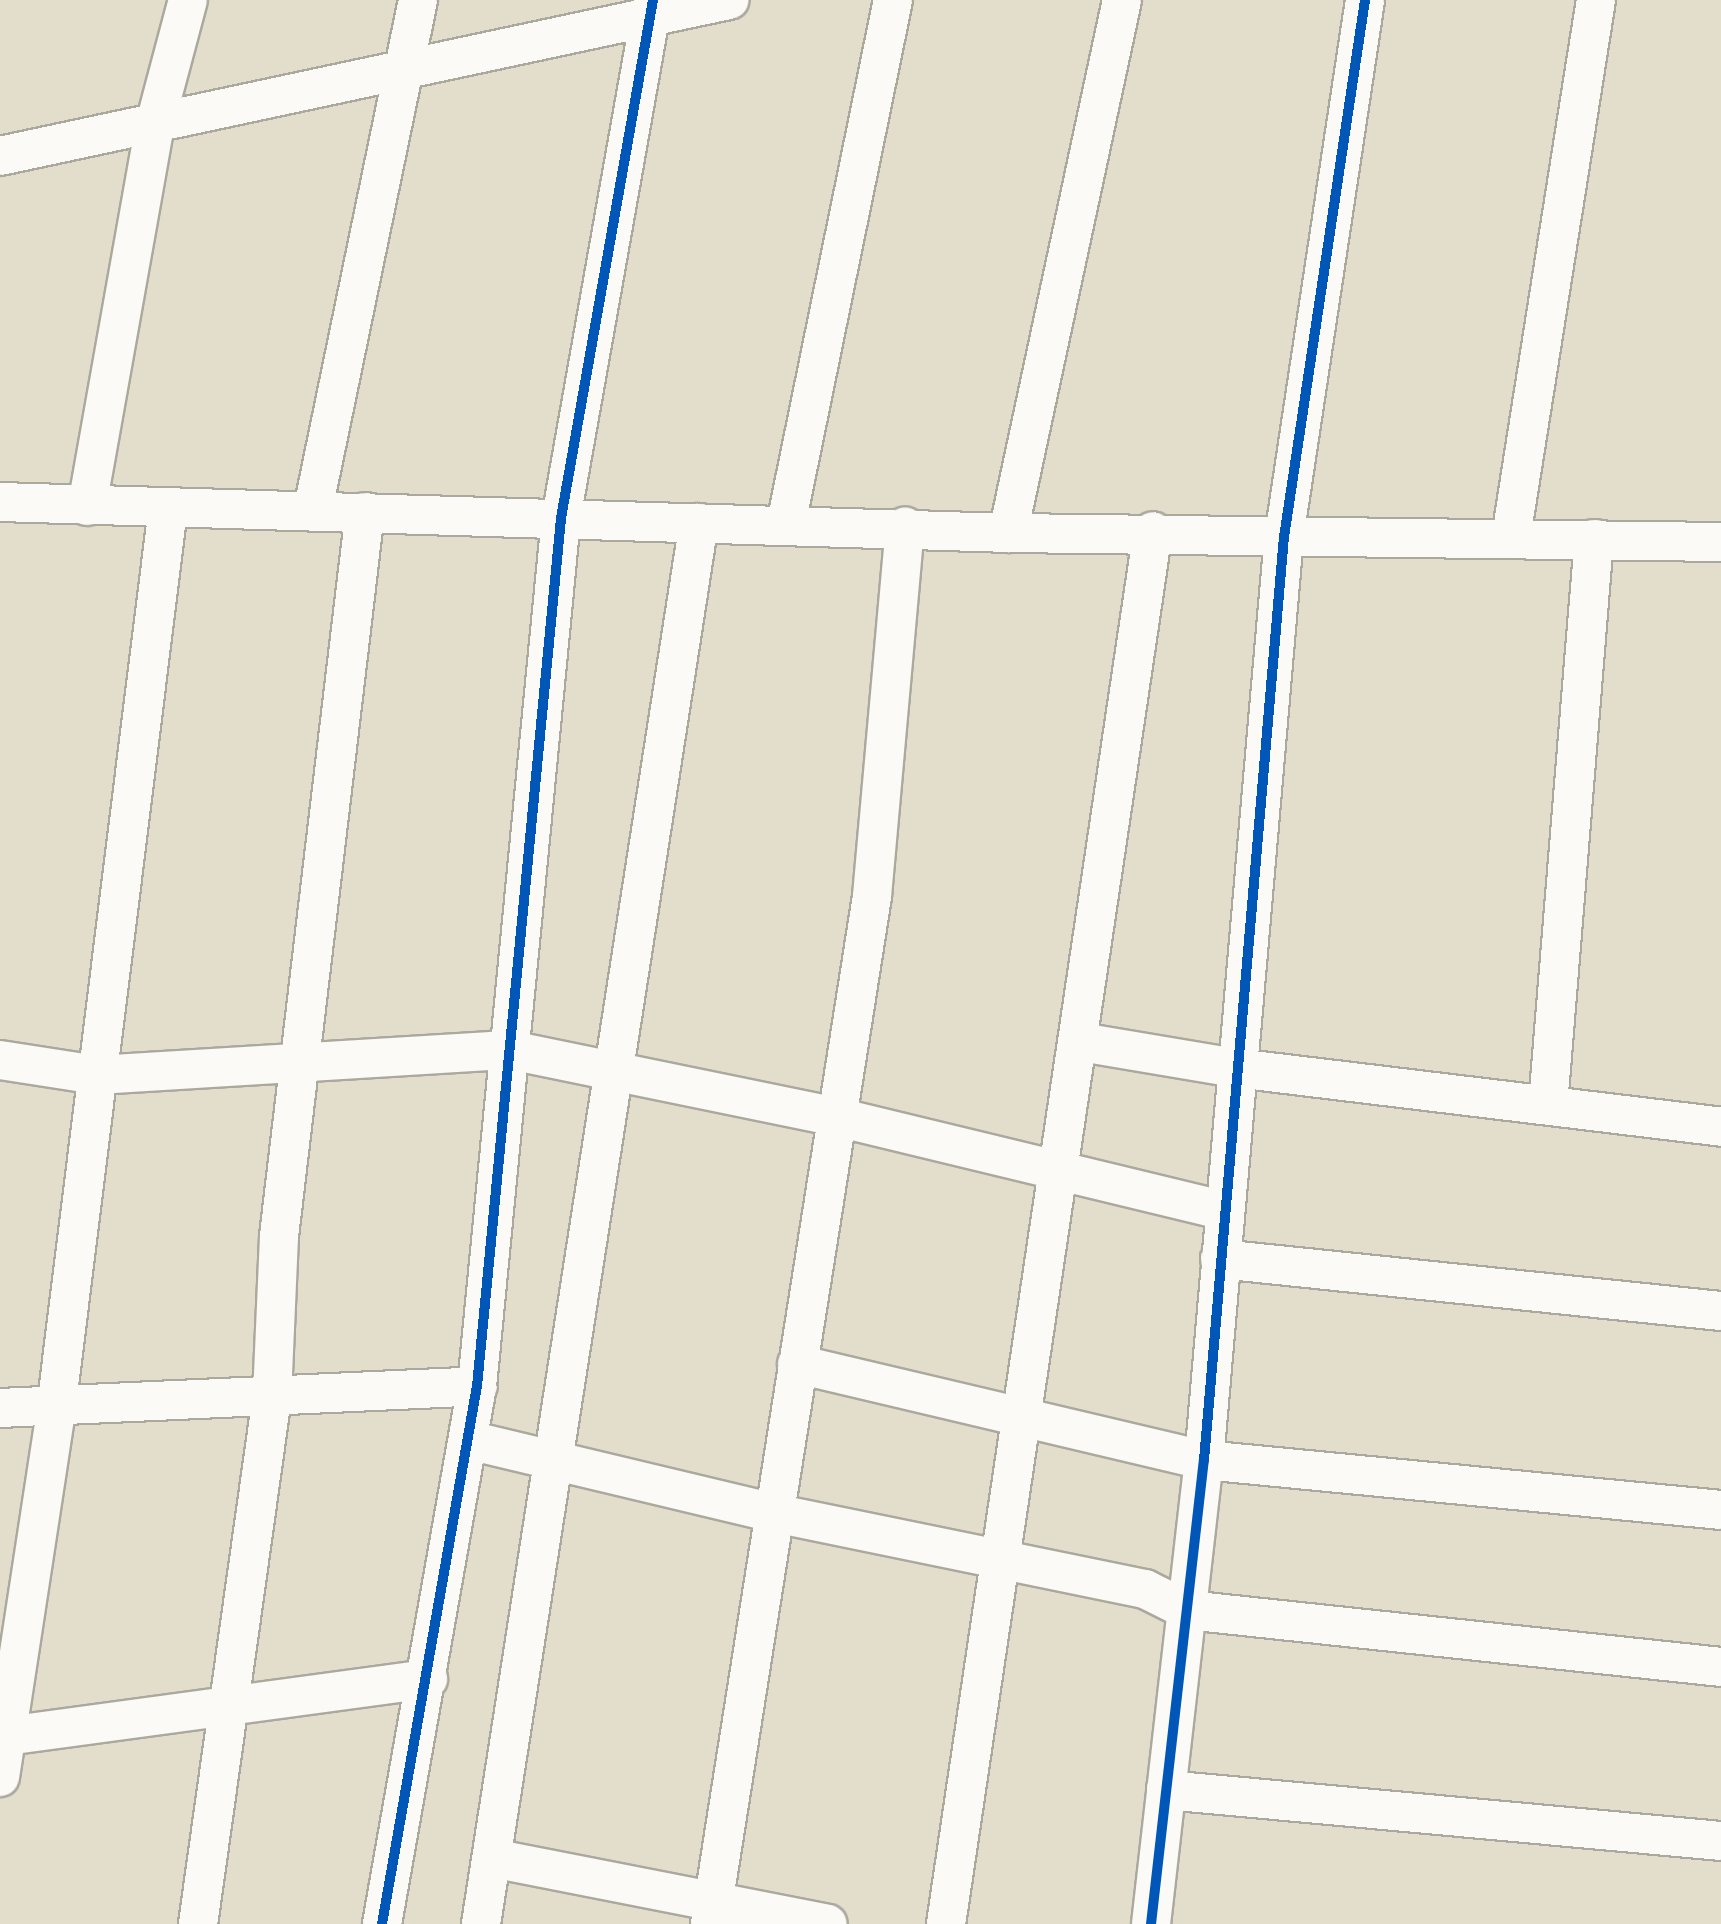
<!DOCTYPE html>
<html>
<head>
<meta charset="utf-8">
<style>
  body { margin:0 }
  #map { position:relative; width:1721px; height:1924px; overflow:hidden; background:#e3decc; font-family:"Sorts Mill Goudy",serif }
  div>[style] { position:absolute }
  .roads { filter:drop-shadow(2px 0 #aba89d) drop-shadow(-2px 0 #aba89d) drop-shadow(0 2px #aba89d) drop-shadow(0 -2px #aba89d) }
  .minor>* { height:38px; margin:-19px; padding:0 19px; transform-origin:19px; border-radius:19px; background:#fbfaf7 }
  .cycleway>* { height:10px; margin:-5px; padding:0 5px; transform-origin:5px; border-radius:5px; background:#0057b8 }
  span { translate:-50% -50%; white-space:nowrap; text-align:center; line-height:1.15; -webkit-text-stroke:10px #fff; paint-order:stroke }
</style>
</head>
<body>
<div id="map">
  <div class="roads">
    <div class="minor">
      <div style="left:0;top:156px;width:746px;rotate:-12.08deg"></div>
      <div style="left:0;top:502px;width:1008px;rotate:1.76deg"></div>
      <div style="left:1008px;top:533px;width:713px;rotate:0.72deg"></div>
      <div style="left:87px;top:506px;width:392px;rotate:-79.9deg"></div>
      <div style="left:156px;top:120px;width:124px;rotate:-75.1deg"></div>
      <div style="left:313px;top:509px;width:520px;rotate:-78.34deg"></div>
      <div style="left:786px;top:524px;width:535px;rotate:-78.46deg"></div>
      <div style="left:1008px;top:533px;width:545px;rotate:-77.93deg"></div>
      <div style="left:1511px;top:537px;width:544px;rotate:-81.01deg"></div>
      <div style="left:1080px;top:1042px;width:158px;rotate:9.5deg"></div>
      <div style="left:1236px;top:1068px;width:489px;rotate:6.9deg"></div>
      <div style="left:0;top:1060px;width:98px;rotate:8.8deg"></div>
      <div style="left:97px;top:1075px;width:414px;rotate:-3.5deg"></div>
      <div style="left:510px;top:1050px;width:334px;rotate:11.6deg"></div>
      <div style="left:837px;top:1117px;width:399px;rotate:13.6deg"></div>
      <div style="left:1548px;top:1105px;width:568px;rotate:-85.35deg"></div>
      <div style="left:1220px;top:1259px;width:504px;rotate:5.93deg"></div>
      <div style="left:797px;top:1364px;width:418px;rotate:13.3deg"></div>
      <div style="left:1204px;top:1460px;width:519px;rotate:5.52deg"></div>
      <div style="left:0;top:1408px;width:478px;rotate:-2.6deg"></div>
      <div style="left:468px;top:1440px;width:315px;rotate:13.4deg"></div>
      <div style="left:774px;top:1513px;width:379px;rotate:11.6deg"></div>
      <div style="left:1145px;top:1589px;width:47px;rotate:26.6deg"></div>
      <div style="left:1187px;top:1610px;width:537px;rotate:6.09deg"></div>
      <div style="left:6px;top:1736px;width:426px;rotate:-7.7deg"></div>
      <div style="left:0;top:1777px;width:372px;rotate:-81.3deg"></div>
      <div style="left:56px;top:1409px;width:908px;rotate:-82.91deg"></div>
      <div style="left:1166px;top:1790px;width:557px;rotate:5.25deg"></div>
      <div style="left:492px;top:1858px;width:342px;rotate:11.1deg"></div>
      <div style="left:198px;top:1924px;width:532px;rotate:-82.01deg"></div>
      <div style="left:272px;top:1397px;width:161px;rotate:-87.5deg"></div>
      <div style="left:279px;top:1236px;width:729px;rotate:-83.23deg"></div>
      <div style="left:382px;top:1924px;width:546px;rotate:-79.99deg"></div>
      <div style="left:477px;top:1386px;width:872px;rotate:-84.47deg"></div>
      <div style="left:561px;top:518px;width:526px;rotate:-79.93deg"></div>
      <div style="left:481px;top:1924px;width:1418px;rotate:-81.16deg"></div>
      <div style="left:710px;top:1924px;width:1041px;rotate:-81.04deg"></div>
      <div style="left:872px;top:896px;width:371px;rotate:-84.9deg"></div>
      <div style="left:946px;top:1924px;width:1408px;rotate:-81.55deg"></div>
      <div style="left:1151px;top:1924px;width:467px;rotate:-83.5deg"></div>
      <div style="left:1204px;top:1460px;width:926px;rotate:-85.05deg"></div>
      <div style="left:1284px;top:537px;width:543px;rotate:-81.42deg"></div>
    </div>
  </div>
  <div class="cycleway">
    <div style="left:382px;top:1924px;width:546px;rotate:-79.99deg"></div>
    <div style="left:477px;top:1386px;width:872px;rotate:-84.47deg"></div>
    <div style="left:561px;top:518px;width:526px;rotate:-79.93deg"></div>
    <div style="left:1151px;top:1924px;width:467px;rotate:-83.5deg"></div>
    <div style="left:1204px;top:1460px;width:926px;rotate:-85.05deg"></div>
    <div style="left:1284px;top:537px;width:543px;rotate:-81.42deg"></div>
  </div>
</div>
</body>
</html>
